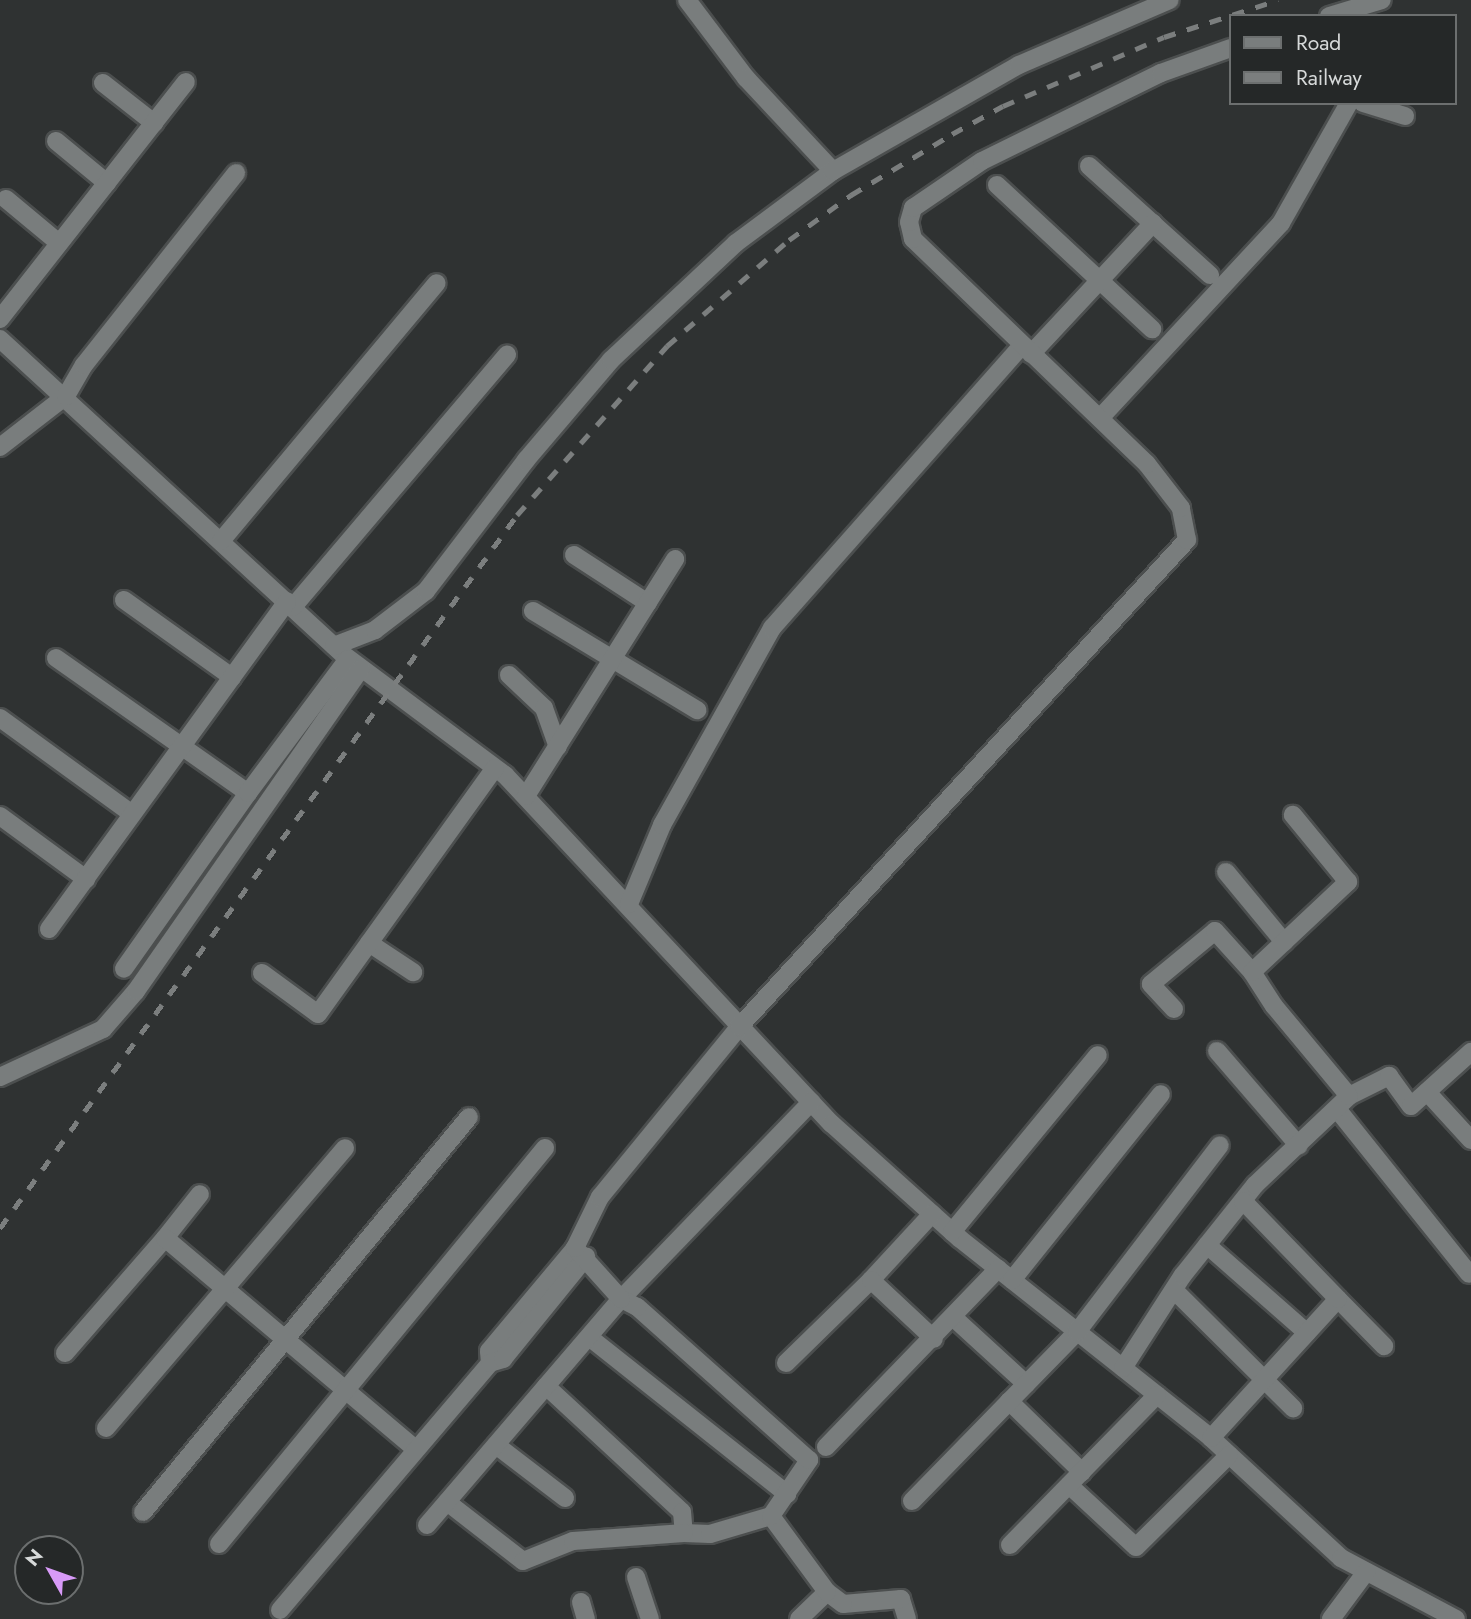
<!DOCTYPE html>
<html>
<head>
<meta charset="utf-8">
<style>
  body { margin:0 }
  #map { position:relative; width:1471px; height:1619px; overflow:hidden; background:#2f3232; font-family:Jost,sans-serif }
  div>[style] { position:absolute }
  .roads { filter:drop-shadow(2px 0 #4c4f4f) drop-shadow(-2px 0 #4c4f4f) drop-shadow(0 2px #4c4f4f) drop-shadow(0 -2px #4c4f4f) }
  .minor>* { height:18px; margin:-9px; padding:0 9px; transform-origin:9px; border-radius:9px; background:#797d7d }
  .rail>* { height:5px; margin-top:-2.5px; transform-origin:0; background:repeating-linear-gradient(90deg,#7b7e7e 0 12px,transparent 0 24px) }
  span { translate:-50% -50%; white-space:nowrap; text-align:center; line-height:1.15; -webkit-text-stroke:7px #252828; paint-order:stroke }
  .legend { position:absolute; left:1229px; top:14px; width:228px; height:91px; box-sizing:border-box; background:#252828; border:2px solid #6c6f6f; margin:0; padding:9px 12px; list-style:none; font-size:21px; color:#d6d9d9 }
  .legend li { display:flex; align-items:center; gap:14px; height:35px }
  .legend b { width:35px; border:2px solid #6c6f6f }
  .north { position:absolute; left:14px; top:1535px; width:70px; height:70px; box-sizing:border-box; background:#252828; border:2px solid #6c6f6f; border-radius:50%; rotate:310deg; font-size:19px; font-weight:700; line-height:28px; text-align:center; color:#d6d9d9 }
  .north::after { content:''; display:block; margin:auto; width:24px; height:32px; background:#d89af8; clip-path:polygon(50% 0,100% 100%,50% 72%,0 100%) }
</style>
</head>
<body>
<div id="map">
  <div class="roads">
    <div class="minor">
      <div style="left:687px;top:0;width:98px;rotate:52.9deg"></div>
      <div style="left:746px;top:78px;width:127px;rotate:46.9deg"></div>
      <div style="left:1329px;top:16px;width:55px;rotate:-16.8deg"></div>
      <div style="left:103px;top:83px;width:65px;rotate:38.1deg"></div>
      <div style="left:1363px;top:103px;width:44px;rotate:17.2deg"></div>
      <div style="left:56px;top:141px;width:66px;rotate:39.5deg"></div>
      <div style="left:1089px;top:166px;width:163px;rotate:42deg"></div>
      <div style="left:997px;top:185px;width:212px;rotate:42.9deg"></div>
      <div style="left:6px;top:199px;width:69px;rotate:39.7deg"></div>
      <div style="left:0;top:319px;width:301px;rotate:-51.9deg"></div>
      <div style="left:0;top:339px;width:467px;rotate:42.6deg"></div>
      <div style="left:344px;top:655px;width:201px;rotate:36.7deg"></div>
      <div style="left:505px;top:775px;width:478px;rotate:46.9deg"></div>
      <div style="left:832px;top:1124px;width:171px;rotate:41.9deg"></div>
      <div style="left:959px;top:1238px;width:322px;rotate:38.4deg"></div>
      <div style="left:1211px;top:1438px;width:177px;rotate:42.7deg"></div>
      <div style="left:1341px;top:1558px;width:130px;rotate:27.9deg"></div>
      <div style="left:1031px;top:354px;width:179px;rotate:-47deg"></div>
      <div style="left:1100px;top:418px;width:266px;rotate:-47.1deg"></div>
      <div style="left:1281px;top:223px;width:138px;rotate:-60.5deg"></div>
      <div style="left:0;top:447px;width:83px;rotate:-37.7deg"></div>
      <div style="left:66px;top:396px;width:36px;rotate:-60deg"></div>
      <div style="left:84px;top:365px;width:245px;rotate:-51.6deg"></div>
      <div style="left:221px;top:541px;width:336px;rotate:-50.1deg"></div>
      <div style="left:574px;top:555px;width:88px;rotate:33deg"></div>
      <div style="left:124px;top:600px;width:133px;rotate:35.5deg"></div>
      <div style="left:293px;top:607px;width:331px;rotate:-49.7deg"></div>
      <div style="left:533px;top:611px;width:192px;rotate:31.1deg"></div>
      <div style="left:334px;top:646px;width:44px;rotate:-21.3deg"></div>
      <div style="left:375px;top:630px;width:64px;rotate:-37.4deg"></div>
      <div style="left:426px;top:591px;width:165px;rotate:-52.6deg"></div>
      <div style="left:526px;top:460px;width:131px;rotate:-49.6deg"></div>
      <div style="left:611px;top:360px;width:171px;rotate:-43.1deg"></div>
      <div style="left:736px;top:243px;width:121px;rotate:-36.6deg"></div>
      <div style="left:833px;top:171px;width:214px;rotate:-29.7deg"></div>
      <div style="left:1019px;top:65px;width:164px;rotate:-23.3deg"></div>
      <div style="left:56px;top:658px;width:235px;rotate:35.1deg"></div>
      <div style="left:248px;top:793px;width:215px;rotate:125.2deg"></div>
      <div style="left:509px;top:675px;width:48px;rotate:43.3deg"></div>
      <div style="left:544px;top:708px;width:41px;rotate:70.3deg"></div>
      <div style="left:0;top:718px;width:163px;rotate:36deg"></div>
      <div style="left:248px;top:793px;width:167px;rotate:-53.3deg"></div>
      <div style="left:526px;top:796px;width:280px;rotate:-57.8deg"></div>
      <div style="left:0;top:816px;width:107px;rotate:36.2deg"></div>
      <div style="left:1226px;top:872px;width:91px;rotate:50.4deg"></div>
      <div style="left:629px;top:904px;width:86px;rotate:-67.3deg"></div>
      <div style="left:662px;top:825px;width:226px;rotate:-60.8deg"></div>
      <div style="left:772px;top:628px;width:378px;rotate:-48.5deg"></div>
      <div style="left:49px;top:929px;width:405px;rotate:-54deg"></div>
      <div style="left:369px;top:943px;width:53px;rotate:33.4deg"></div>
      <div style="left:262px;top:973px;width:69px;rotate:36.2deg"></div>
      <div style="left:318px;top:1014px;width:303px;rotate:-54.3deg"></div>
      <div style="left:1174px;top:1009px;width:34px;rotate:-133deg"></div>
      <div style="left:1151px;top:984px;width:83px;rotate:-39.6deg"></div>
      <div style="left:1215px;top:931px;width:55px;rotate:47.9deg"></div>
      <div style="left:1217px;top:1051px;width:125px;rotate:49.2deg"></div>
      <div style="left:0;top:1077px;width:114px;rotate:-25deg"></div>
      <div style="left:103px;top:1029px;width:50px;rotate:-49deg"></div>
      <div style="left:136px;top:991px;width:393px;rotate:-55.1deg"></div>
      <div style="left:1427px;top:1092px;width:65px;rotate:47.5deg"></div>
      <div style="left:1349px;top:1096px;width:45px;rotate:-26.6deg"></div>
      <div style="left:1389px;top:1076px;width:37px;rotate:54deg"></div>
      <div style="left:1411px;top:1106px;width:81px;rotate:-42deg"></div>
      <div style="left:1337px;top:1109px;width:211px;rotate:51.3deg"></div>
      <div style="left:952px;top:1232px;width:229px;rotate:-50.5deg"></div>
      <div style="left:165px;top:1238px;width:56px;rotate:-51.5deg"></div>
      <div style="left:1207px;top:1245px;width:133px;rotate:41.3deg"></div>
      <div style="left:871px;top:1280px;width:90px;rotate:-47.3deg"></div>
      <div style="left:1012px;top:1280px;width:238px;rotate:-51.3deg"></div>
      <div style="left:1174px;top:1290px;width:168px;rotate:44.8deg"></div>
      <div style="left:1338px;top:1299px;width:66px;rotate:45.6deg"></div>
      <div style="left:954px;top:1318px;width:98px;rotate:42.5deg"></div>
      <div style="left:589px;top:1337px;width:253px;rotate:38.4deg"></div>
      <div style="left:65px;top:1353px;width:152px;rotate:-49deg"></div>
      <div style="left:165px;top:1238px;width:328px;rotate:40.1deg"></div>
      <div style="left:490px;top:1363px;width:12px;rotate:-95deg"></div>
      <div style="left:489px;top:1351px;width:134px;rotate:-50.1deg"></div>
      <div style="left:786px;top:1363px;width:119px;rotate:-44.3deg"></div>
      <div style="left:871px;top:1280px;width:86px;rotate:43.1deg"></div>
      <div style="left:1123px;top:1368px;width:111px;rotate:-57.2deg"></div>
      <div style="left:1183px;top:1275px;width:115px;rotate:-51.3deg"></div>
      <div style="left:1255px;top:1185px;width:129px;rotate:-43.4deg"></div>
      <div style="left:1349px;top:1096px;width:117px;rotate:-129.8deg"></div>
      <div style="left:1274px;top:1006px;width:40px;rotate:-122.9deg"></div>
      <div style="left:1252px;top:972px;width:132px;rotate:-43.2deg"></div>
      <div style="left:1348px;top:882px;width:87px;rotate:-129.4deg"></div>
      <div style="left:546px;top:1386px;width:185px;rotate:42.8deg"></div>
      <div style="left:682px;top:1512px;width:21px;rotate:85deg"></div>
      <div style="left:684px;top:1533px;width:26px;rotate:2deg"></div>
      <div style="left:710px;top:1534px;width:64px;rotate:-16.4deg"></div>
      <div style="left:1009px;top:1401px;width:102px;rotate:44.2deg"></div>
      <div style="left:106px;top:1428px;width:368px;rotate:-49.5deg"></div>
      <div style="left:1211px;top:1438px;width:188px;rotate:-47.6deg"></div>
      <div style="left:1338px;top:1299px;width:136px;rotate:-134.1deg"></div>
      <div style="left:496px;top:1445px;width:87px;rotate:37.5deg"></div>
      <div style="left:826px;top:1447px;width:248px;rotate:-46deg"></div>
      <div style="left:1069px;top:1485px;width:91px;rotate:42.8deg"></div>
      <div style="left:1136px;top:1547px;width:131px;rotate:-44.7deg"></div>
      <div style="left:912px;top:1501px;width:236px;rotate:-45.7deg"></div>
      <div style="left:1077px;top:1332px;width:235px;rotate:-52.6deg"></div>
      <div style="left:447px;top:1502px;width:96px;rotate:37.8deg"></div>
      <div style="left:523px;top:1561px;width:54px;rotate:-21.8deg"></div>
      <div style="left:573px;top:1541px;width:111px;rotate:-4.1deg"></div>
      <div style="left:143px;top:1512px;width:512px;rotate:-50.47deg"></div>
      <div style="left:427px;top:1525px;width:298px;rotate:-49.4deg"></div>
      <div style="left:621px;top:1299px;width:274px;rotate:-46deg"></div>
      <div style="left:219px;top:1544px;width:513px;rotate:-50.54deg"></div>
      <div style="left:1010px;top:1545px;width:210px;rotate:-45.6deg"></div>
      <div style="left:636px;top:1577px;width:44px;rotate:71.6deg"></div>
      <div style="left:581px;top:1602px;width:18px;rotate:74deg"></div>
      <div style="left:280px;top:1610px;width:324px;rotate:-49.6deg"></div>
      <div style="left:490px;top:1363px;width:14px;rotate:-17deg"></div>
      <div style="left:503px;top:1359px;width:132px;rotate:-50.9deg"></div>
      <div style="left:799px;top:1619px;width:39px;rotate:-44deg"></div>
      <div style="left:907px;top:1619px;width:21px;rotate:-107deg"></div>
      <div style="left:901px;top:1599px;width:58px;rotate:175.1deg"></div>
      <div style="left:843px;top:1604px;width:20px;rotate:-143deg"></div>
      <div style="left:827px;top:1592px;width:94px;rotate:-126.4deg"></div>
      <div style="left:771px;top:1516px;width:68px;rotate:-55.8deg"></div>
      <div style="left:809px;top:1460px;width:230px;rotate:-138.3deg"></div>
      <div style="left:637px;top:1307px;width:18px;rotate:-153deg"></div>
      <div style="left:621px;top:1299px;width:69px;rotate:-132deg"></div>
      <div style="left:575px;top:1248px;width:57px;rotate:-63.9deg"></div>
      <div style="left:600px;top:1197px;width:220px;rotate:-50.7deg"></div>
      <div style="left:739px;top:1027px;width:662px;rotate:-47.39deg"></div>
      <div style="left:1187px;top:540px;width:33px;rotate:-101deg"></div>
      <div style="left:1181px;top:508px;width:56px;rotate:-127.7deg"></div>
      <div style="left:1147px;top:464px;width:325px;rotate:-136.1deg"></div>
      <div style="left:913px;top:239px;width:17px;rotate:-103deg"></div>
      <div style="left:909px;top:222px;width:15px;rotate:-74deg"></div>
      <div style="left:913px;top:208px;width:83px;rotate:-34.3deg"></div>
      <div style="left:982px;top:161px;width:199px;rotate:-26.2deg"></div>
      <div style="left:1161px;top:73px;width:74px;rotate:-19.7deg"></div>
      <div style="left:1331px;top:1619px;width:59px;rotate:-53.3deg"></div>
    </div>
  </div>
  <div class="rail">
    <div style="left:0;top:1228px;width:881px;rotate:-54.05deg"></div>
    <div style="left:517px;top:515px;width:226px;rotate:-48.4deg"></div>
    <div style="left:667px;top:346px;width:162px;rotate:-41deg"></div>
    <div style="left:789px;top:240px;width:77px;rotate:-36deg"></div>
    <div style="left:851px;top:195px;width:118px;rotate:-31.1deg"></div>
    <div style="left:952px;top:134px;width:58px;rotate:-28.8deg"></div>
    <div style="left:1003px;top:106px;width:175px;rotate:-23.2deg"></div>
    <div style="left:1164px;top:37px;width:120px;rotate:-18deg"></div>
  </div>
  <ul class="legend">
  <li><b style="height:9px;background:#797d7d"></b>Road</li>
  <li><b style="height:9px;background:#7b7e7e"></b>Railway</li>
  </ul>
  <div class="north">N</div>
</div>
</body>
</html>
